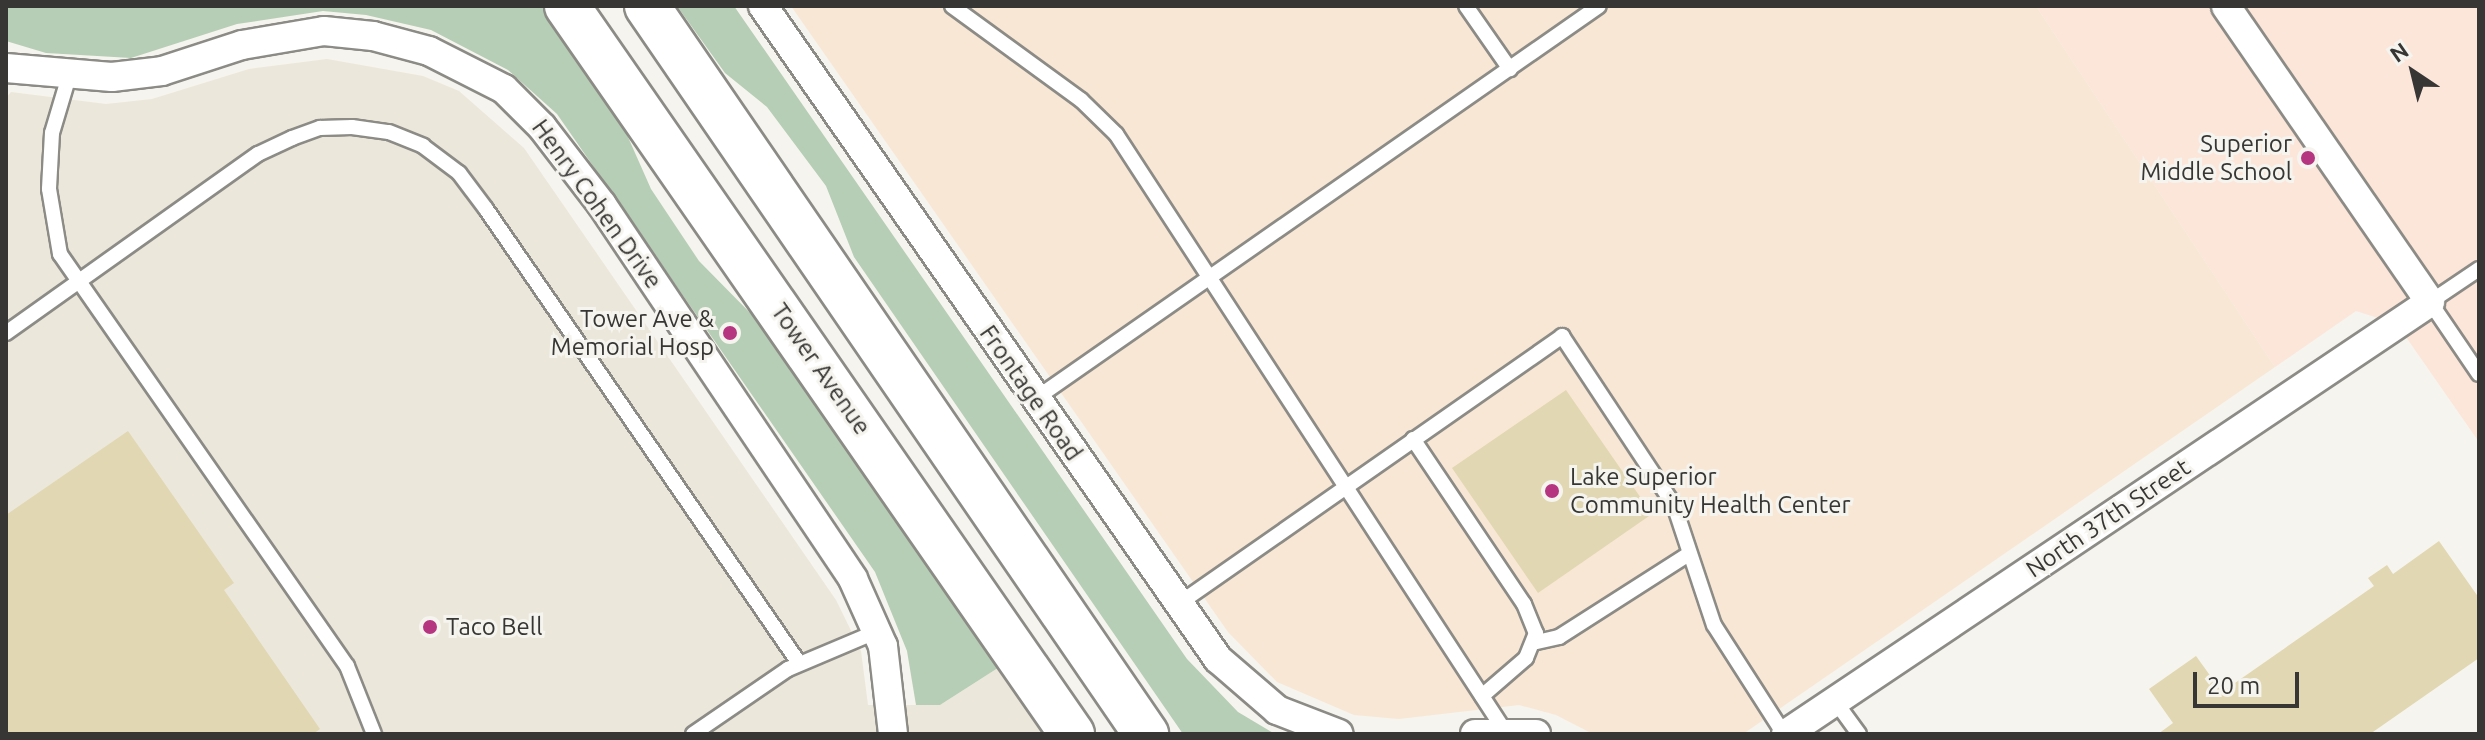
<!DOCTYPE html>
<html>
<head>
<meta charset="utf-8">
<style>
  body { margin:0 }
  #map { position:relative; width:2485px; height:740px; overflow:hidden; background:#f6f4ee; font-family:Ubuntu,sans-serif }
  div>[style] { position:absolute }
  .built>* { inset:0; background:#ebe7db }
  .education>* { inset:0; background:#fce5d9 }
  .medical>* { inset:0; background:#f8e7d5 }
  .green>* { inset:0; background:#b6ceb5 }
  .building>* { inset:0; background:#e1d7b2 }
  .roads { filter:drop-shadow(2px 0 #8c8b86) drop-shadow(-2px 0 #8c8b86) drop-shadow(0 2px #8c8b86) drop-shadow(0 -2px #8c8b86) }
  .lane>* { height:14px; margin:-7px; padding:0 7px; transform-origin:7px; border-radius:7px; background:#fff }
  .street>* { height:28px; margin:-14px; padding:0 14px; transform-origin:14px; border-radius:14px; background:#fff }
  .primary>* { height:44px; margin:-22px; padding:0 22px; transform-origin:22px; border-radius:22px; background:#fff }
  .dots>* { width:22px; height:22px; translate:-50% -50%; box-sizing:border-box; border:4px solid #f6f4ee; border-radius:50% }
  span { translate:-50% -50%; white-space:nowrap; text-align:center; line-height:1.15; -webkit-text-stroke:6px #f6f4ee; paint-order:stroke }
  .poi-label { font-size:24px; color:#373634 }
  .right { translate:-100% -50%; text-align:right }
  .left { translate:0 -50%; text-align:left }
  .street-label { font-size:24px; color:#373634 }
  .frame { position:absolute; inset:0; border:8px solid #373634; pointer-events:none }
  .north { position:absolute; left:2373px; top:32px; width:80px; height:80px; -webkit-text-stroke:6px #f6f4ee; paint-order:stroke; rotate:325deg; font-size:22px; font-weight:700; line-height:32px; text-align:center; color:#373634 }
  .north::after { content:''; display:block; margin:auto; width:28px; height:36px; background:#373634; clip-path:polygon(50% 0,100% 100%,50% 72%,0 100%) }
  .scale { position:absolute; left:2193px; top:672px; width:106px; height:36px; box-sizing:border-box; border:4px solid #373634; border-top:0; padding-left:10px; font-size:24px; line-height:28px; white-space:nowrap; color:#373634; -webkit-text-stroke:6px #f6f4ee; paint-order:stroke }
</style>
</head>
<body>
<div id="map">
  <div class="built">
    <div style="clip-path:polygon(327px 59px,423px 76px,459px 91px,524px 148px,836px 600px,861px 651px,868px 705px,940px 705px,1001px 666px,1049px 734px,6px 734px,6px 98px,11px 92px,106px 104px,152px 99px,249px 69px)"></div>
  </div>
  <div class="education">
    <div style="clip-path:polygon(2036px 6px,2479px 6px,2479px 442px,2397px 324px,2356px 311px,2275px 367px)"></div>
  </div>
  <div class="medical">
    <div style="clip-path:polygon(791px 6px,2036px 6px,2275px 367px,1743px 734px,1593px 734px,1556px 715px,1519px 705px,1399px 719px,1354px 715px,1277px 682px,1228px 632px)"></div>
  </div>
  <div class="green">
    <div style="clip-path:polygon(6px 6px,543px 6px,620px 119px,651px 189px,699px 261px,769px 332px,1001px 666px,940px 705px,916px 705px,907px 651px,875px 572px,557px 114px,508px 70px,431px 30px,366px 15px,323px 11px,237px 24px,131px 58px,46px 53px,6px 41px)"></div>
    <div style="clip-path:polygon(677px 6px,734px 6px,1187px 659px,1238px 712px,1275px 734px,1183px 734px,854px 257px,826px 186px,767px 107px,725px 73px)"></div>
  </div>
  <div class="building">
    <div style="clip-path:polygon(1566px 390px,1652px 514px,1538px 593px,1452px 468px)"></div>
    <div style="clip-path:polygon(128px 431px,234px 583px,224px 590px,320px 729px,313px 734px,6px 734px,6px 515px)"></div>
    <div style="clip-path:polygon(2439px 541px,2479px 598px,2479px 658px,2370px 734px,2158px 734px,2173px 723px,2149px 689px,2196px 656px,2222px 692px,2374px 586px,2368px 578px,2387px 565px,2393px 574px)"></div>
  </div>
  <div class="roads">
    <div class="lane">
      <div style="left:952px;top:6px;width:160px;rotate:36.1deg"></div>
      <div style="left:1081px;top:100px;width:49px;rotate:44.2deg"></div>
      <div style="left:1116px;top:134px;width:715px;rotate:56.93deg"></div>
      <div style="left:1466px;top:6px;width:77px;rotate:55.1deg"></div>
      <div style="left:69px;top:76px;width:59px;rotate:106.6deg"></div>
      <div style="left:52px;top:133px;width:56px;rotate:93.1deg"></div>
      <div style="left:49px;top:189px;width:66px;rotate:80.4deg"></div>
      <div style="left:60px;top:254px;width:502px;rotate:55.14deg"></div>
      <div style="left:347px;top:666px;width:73px;rotate:68.3deg"></div>
      <div style="left:2479px;top:269px;width:59px;rotate:146deg"></div>
      <div style="left:2430px;top:302px;width:87px;rotate:55.8deg"></div>
      <div style="left:6px;top:333px;width:309px;rotate:-35.4deg"></div>
      <div style="left:258px;top:154px;width:38px;rotate:-25deg"></div>
      <div style="left:292px;top:138px;width:30px;rotate:-20deg"></div>
      <div style="left:320px;top:128px;width:32px;rotate:-2deg"></div>
      <div style="left:352px;top:127px;width:37px;rotate:8deg"></div>
      <div style="left:389px;top:132px;width:37px;rotate:22deg"></div>
      <div style="left:423px;top:146px;width:45px;rotate:36.9deg"></div>
      <div style="left:459px;top:173px;width:45px;rotate:53.1deg"></div>
      <div style="left:486px;top:209px;width:551px;rotate:55.42deg"></div>
      <div style="left:1035px;top:399px;width:687px;rotate:-34.87deg"></div>
      <div style="left:1413px;top:439px;width:199px;rotate:56.1deg"></div>
      <div style="left:1524px;top:604px;width:31px;rotate:68deg"></div>
      <div style="left:1536px;top:633px;width:27px;rotate:112deg"></div>
      <div style="left:1526px;top:658px;width:58px;rotate:139.2deg"></div>
      <div style="left:1177px;top:605px;width:470px;rotate:-34.9deg"></div>
      <div style="left:1562px;top:336px;width:203px;rotate:56.5deg"></div>
      <div style="left:1674px;top:505px;width:126px;rotate:71.6deg"></div>
      <div style="left:1714px;top:625px;width:130px;rotate:57.3deg"></div>
      <div style="left:1537px;top:642px;width:23px;rotate:-13deg"></div>
      <div style="left:1559px;top:637px;width:152px;rotate:-32.6deg"></div>
      <div style="left:1835px;top:701px;width:41px;rotate:54deg"></div>
      <div style="left:693px;top:734px;width:115px;rotate:-34.4deg"></div>
      <div style="left:788px;top:669px;width:98px;rotate:-22.9deg"></div>
    </div>
    <div class="street">
      <div style="left:763px;top:6px;width:796px;rotate:55.13deg"></div>
      <div style="left:1218px;top:659px;width:78px;rotate:40.8deg"></div>
      <div style="left:1277px;top:710px;width:66px;rotate:21.2deg"></div>
      <div style="left:6px;top:68px;width:106px;rotate:4.9deg"></div>
      <div style="left:112px;top:77px;width:50px;rotate:-6.8deg"></div>
      <div style="left:162px;top:71px;width:84px;rotate:-18deg"></div>
      <div style="left:242px;top:45px;width:83px;rotate:-9.7deg"></div>
      <div style="left:324px;top:31px;width:49px;rotate:5.8deg"></div>
      <div style="left:373px;top:36px;width:58px;rotate:15deg"></div>
      <div style="left:429px;top:51px;width:84px;rotate:26.9deg"></div>
      <div style="left:504px;top:89px;width:54px;rotate:45deg"></div>
      <div style="left:542px;top:127px;width:98px;rotate:52.4deg"></div>
      <div style="left:602px;top:205px;width:450px;rotate:56.1deg"></div>
      <div style="left:853px;top:579px;width:73px;rotate:65.9deg"></div>
      <div style="left:883px;top:646px;width:89px;rotate:83.5deg"></div>
      <div style="left:1475px;top:734px;width:61px"></div>
      <div style="left:1786px;top:734px;width:775px;rotate:-33.85deg"></div>
      <div style="left:2430px;top:302px;width:359px;rotate:-124.6deg"></div>
    </div>
    <div class="primary">
      <div style="left:567px;top:6px;width:886px;rotate:55.25deg"></div>
      <div style="left:647px;top:6px;width:883px;rotate:55.57deg"></div>
    </div>
  </div>
  <div class="dots">
    <div style="left:2308px;top:158px;background:#b63580"></div>
    <div style="left:730px;top:333px;background:#b63580"></div>
    <div style="left:1552px;top:491px;background:#b63580"></div>
    <div style="left:430px;top:627px;background:#b63580"></div>
  </div>
  <div class="poi-label">
    <span class="right" style="left:2292px;top:158px">Superior<br>Middle School</span>
    <span class="right" style="left:714px;top:333px">Tower Ave &amp;<br>Memorial Hosp</span>
    <span class="left" style="left:1570px;top:491px">Lake Superior<br>Community Health Center</span>
    <span class="left" style="left:446px;top:627px">Taco Bell</span>
  </div>
  <div class="street-label">
    <span style="left:597px;top:204px;rotate:54deg">Henry Cohen Drive</span>
    <span style="left:821px;top:369px;rotate:55deg">Tower Avenue</span>
    <span style="left:1031px;top:393px;rotate:55deg">Frontage Road</span>
    <span style="left:2108px;top:518px;rotate:-34deg">North 37th Street</span>
  </div>
  <div class="frame"></div>
  <div class="north">N</div>
  <div class="scale">20 m</div>
</div>
</body>
</html>
